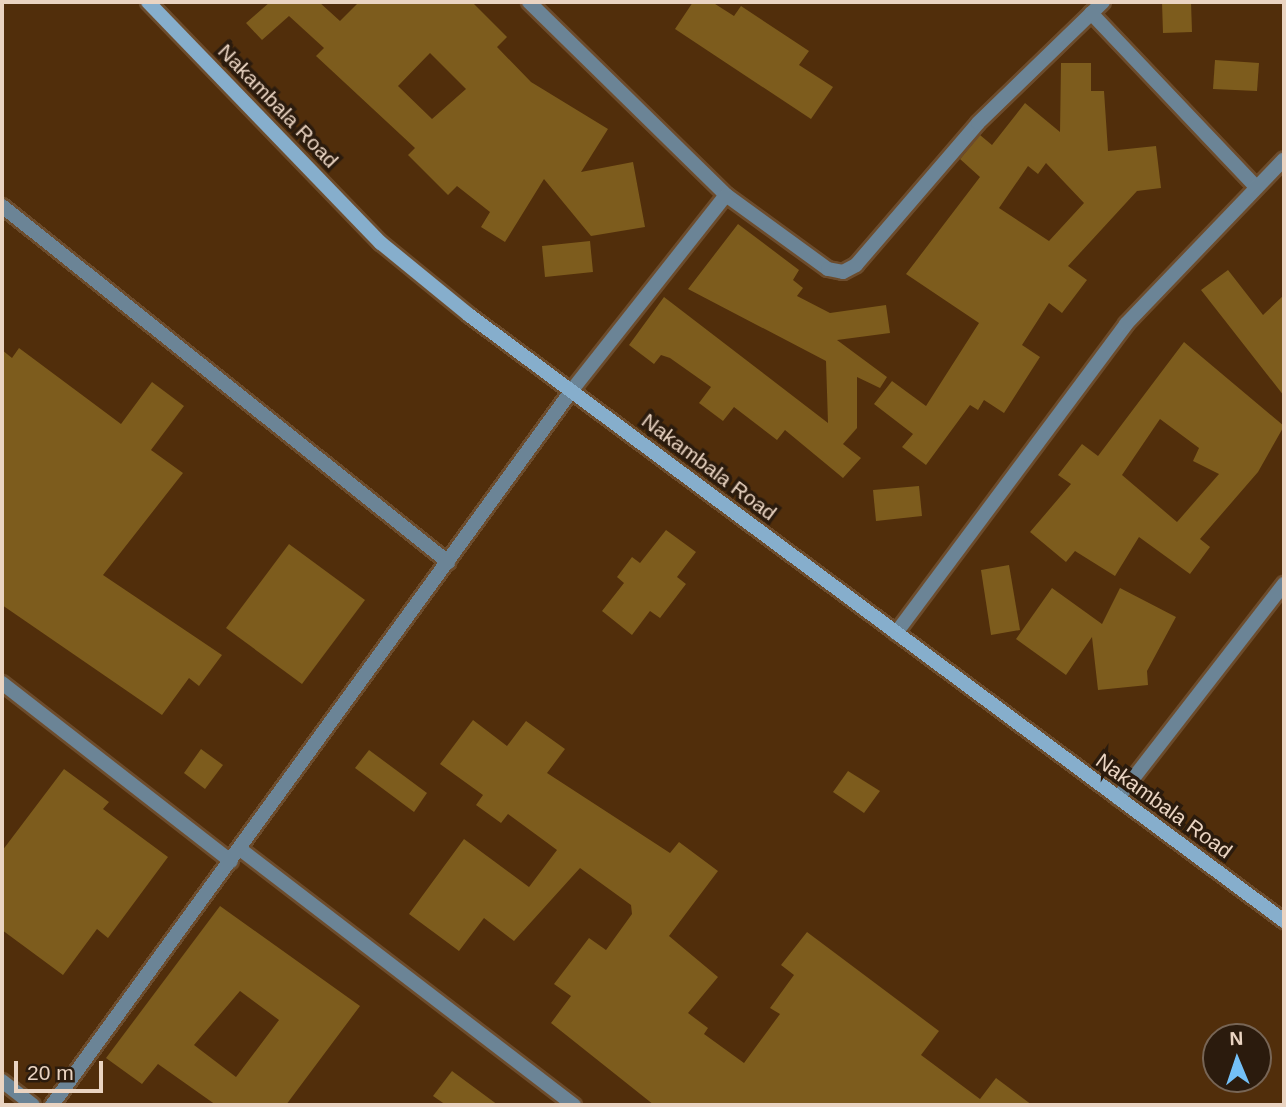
<!DOCTYPE html>
<html>
<head>
<meta charset="utf-8">
<style>
  body { margin:0 }
  #map { position:relative; width:1286px; height:1107px; overflow:hidden; background:#512e0b; font-family:Helvetica,sans-serif }
  div>[style] { position:absolute }
  .building>* { inset:0; background:#7d5c1d }
  .roads { filter:drop-shadow(2px 0 #6d4c2c) drop-shadow(-2px 0 #6d4c2c) drop-shadow(0 2px #6d4c2c) drop-shadow(0 -2px #6d4c2c) }
  .street>* { height:14px; margin:-7px; padding:0 7px; transform-origin:7px; border-radius:7px; background:#6b8496 }
  .secondary>* { height:14px; margin:-7px; padding:0 7px; transform-origin:7px; border-radius:7px; background:#86aecc }
  span { translate:-50% -50%; white-space:nowrap; text-align:center; line-height:1.15; -webkit-text-stroke:7px #2b1b0d; paint-order:stroke }
  .street-label { font-size:21px; color:#ead4c2 }
  .frame { position:absolute; inset:0; border:4px solid #ead4c2; pointer-events:none }
  .north { position:absolute; left:1202px; top:1023px; width:70px; height:70px; box-sizing:border-box; background:#2b1b0d; border:2px solid #776555; border-radius:50%; rotate:358deg; font-size:19px; font-weight:700; line-height:28px; text-align:center; color:#ead4c2 }
  .north::after { content:''; display:block; margin:auto; width:24px; height:32px; background:#74c0f6; clip-path:polygon(50% 0,100% 100%,50% 72%,0 100%) }
  .scale { position:absolute; left:14px; top:1061px; width:89px; height:32px; box-sizing:border-box; border:4px solid #ead4c2; border-top:0; padding-left:9px; font-size:21px; line-height:24px; white-space:nowrap; color:#ead4c2; -webkit-text-stroke:5px #2b1b0d; paint-order:stroke }
</style>
</head>
<body>
<div id="map">
  <div class="building">
    <div style="clip-path:polygon(evenodd,270px 2px,319px 2px,340px 21px,359px 2px,472px 2px,507px 37px,497px 47px,531px 82px,608px 129px,581px 172px,633px 162px,645px 227px,591px 236px,544px 179px,505px 242px,481px 227px,490px 212px,457px 186px,448px 195px,408px 155px,415px 148px,316px 56px,324px 48px,289px 16px,262px 40px,246px 23px,270px 2px,430px 53px,466px 89px,432px 119px,398px 86px,430px 53px)"></div>
    <div style="clip-path:polygon(693px 2px,712px 2px,734px 16px,741px 6px,809px 51px,799px 65px,833px 87px,811px 119px,675px 29px)"></div>
    <div style="clip-path:polygon(1162px 2px,1191px 2px,1192px 32px,1163px 33px)"></div>
    <div style="clip-path:polygon(1215px 60px,1259px 63px,1257px 91px,1213px 89px)"></div>
    <div style="clip-path:polygon(evenodd,1061px 63px,1091px 63px,1091px 91px,1104px 91px,1108px 151px,1156px 146px,1161px 188px,1137px 191px,1068px 266px,1087px 280px,1062px 313px,1049px 303px,1022px 345px,1040px 357px,1004px 413px,984px 400px,978px 410px,970px 405px,926px 465px,902px 447px,913px 434px,874px 404px,892px 381px,926px 406px,979px 323px,906px 274px,980px 177px,960px 159px,980px 135px,992px 145px,1025px 103px,1060px 132px,1061px 63px,1046px 163px,1084px 203px,1049px 241px,999px 208px,1028px 166px,1038px 174px,1046px 163px)"></div>
    <div style="clip-path:polygon(738px 224px,799px 270px,793px 280px,803px 288px,797px 296px,830px 313px,886px 305px,890px 333px,837px 340px,887px 377px,880px 388px,857px 377px,857px 428px,843px 444px,861px 458px,843px 478px,785px 430px,777px 440px,734px 407px,723px 421px,699px 403px,711px 387px,670px 358px,661px 355px,654px 364px,629px 345px,664px 297px,828px 423px,826px 361px,688px 289px)"></div>
    <div style="clip-path:polygon(590px 241px,593px 272px,545px 277px,542px 246px)"></div>
    <div style="clip-path:polygon(1228px 270px,1263px 315px,1284px 295px,1284px 396px,1201px 290px)"></div>
    <div style="clip-path:polygon(evenodd,1184px 342px,1284px 426px,1258px 472px,1200px 539px,1210px 547px,1190px 574px,1139px 537px,1115px 576px,1075px 551px,1066px 562px,1030px 532px,1071px 484px,1058px 475px,1082px 444px,1098px 456px,1184px 342px,1160px 419px,1199px 448px,1193px 461px,1219px 474px,1177px 522px,1122px 475px,1160px 419px)"></div>
    <div style="clip-path:polygon(19px 348px,121px 424px,152px 382px,184px 406px,151px 450px,183px 473px,103px 575px,222px 655px,199px 686px,189px 678px,162px 715px,2px 605px,2px 350px,12px 358px)"></div>
    <div style="clip-path:polygon(919px 486px,922px 516px,876px 521px,873px 490px)"></div>
    <div style="clip-path:polygon(666px 530px,696px 552px,677px 577px,686px 584px,660px 618px,650px 611px,632px 635px,602px 611px,624px 583px,617px 577px,632px 557px,640px 563px)"></div>
    <div style="clip-path:polygon(289px 544px,365px 600px,302px 684px,226px 628px)"></div>
    <div style="clip-path:polygon(1009px 565px,1020px 630px,991px 635px,981px 570px)"></div>
    <div style="clip-path:polygon(1052px 588px,1102px 624px,1120px 588px,1176px 617px,1147px 671px,1148px 685px,1098px 690px,1092px 637px,1066px 675px,1016px 639px)"></div>
    <div style="clip-path:polygon(473px 720px,507px 746px,526px 721px,565px 749px,547px 773px,670px 853px,679px 842px,718px 871px,669px 936px,718px 977px,688px 1013px,708px 1028px,704px 1034px,744px 1063px,780px 1014px,770px 1008px,794px 975px,781px 965px,807px 932px,939px 1031px,921px 1055px,980px 1099px,996px 1078px,1032px 1105px,654px 1105px,551px 1023px,571px 996px,554px 984px,589px 938px,606px 950px,632px 914px,631px 905px,580px 868px,514px 941px,484px 918px,459px 951px,409px 914px,464px 839px,529px 887px,557px 850px,508px 814px,501px 823px,476px 805px,483px 795px,440px 764px)"></div>
    <div style="clip-path:polygon(201px 749px,223px 765px,205px 789px,184px 773px)"></div>
    <div style="clip-path:polygon(369px 750px,427px 793px,414px 812px,355px 768px)"></div>
    <div style="clip-path:polygon(64px 769px,109px 802px,103px 809px,168px 857px,108px 938px,97px 929px,63px 975px,2px 930px,2px 851px)"></div>
    <div style="clip-path:polygon(848px 771px,880px 791px,864px 813px,833px 792px)"></div>
    <div style="clip-path:polygon(evenodd,220px 906px,360px 1006px,286px 1105px,216px 1105px,158px 1064px,142px 1084px,106px 1058px,220px 906px,240px 991px,279px 1020px,236px 1077px,194px 1045px,240px 991px)"></div>
    <div style="clip-path:polygon(452px 1071px,498px 1105px,446px 1105px,433px 1096px)"></div>
  </div>
  <div class="roads">
    <div class="street">
      <div style="left:529px;top:2px;width:276px;rotate:44.4deg"></div>
      <div style="left:726px;top:195px;width:126px;rotate:36deg"></div>
      <div style="left:828px;top:269px;width:15px;rotate:11deg"></div>
      <div style="left:843px;top:272px;width:15px;rotate:-28deg"></div>
      <div style="left:856px;top:265px;width:187px;rotate:-49.3deg"></div>
      <div style="left:978px;top:123px;width:174px;rotate:-44.1deg"></div>
      <div style="left:1091px;top:13px;width:237px;rotate:46.5deg"></div>
      <div style="left:2px;top:206px;width:571px;rotate:38.6deg"></div>
      <div style="left:896px;top:633px;width:385px;rotate:-53.3deg"></div>
      <div style="left:1126px;top:324px;width:228px;rotate:-46.2deg"></div>
      <div style="left:2px;top:683px;width:290px;rotate:37.9deg"></div>
      <div style="left:1118px;top:798px;width:271px;rotate:-52.2deg"></div>
      <div style="left:240px;top:849px;width:421px;rotate:37.5deg"></div>
      <div style="left:2px;top:1081px;width:39px;rotate:38deg"></div>
      <div style="left:52px;top:1105px;width:884px;rotate:-53.97deg"></div>
      <div style="left:572px;top:390px;width:248px;rotate:-51.7deg"></div>
    </div>
    <div class="secondary">
      <div style="left:148px;top:2px;width:335px;rotate:46deg"></div>
      <div style="left:381px;top:243px;width:114px;rotate:39.3deg"></div>
      <div style="left:469px;top:315px;width:1016px;rotate:36.63deg"></div>
    </div>
  </div>
  <div class="street-label">
    <span style="left:278px;top:106px;rotate:46deg">Nakambala Road</span>
    <span style="left:709px;top:467px;rotate:37deg">Nakambala Road</span>
    <span style="left:1164px;top:806px;rotate:36deg">Nakambala Road</span>
  </div>
  <div class="frame"></div>
  <div class="north">N</div>
  <div class="scale">20 m</div>
</div>
</body>
</html>
